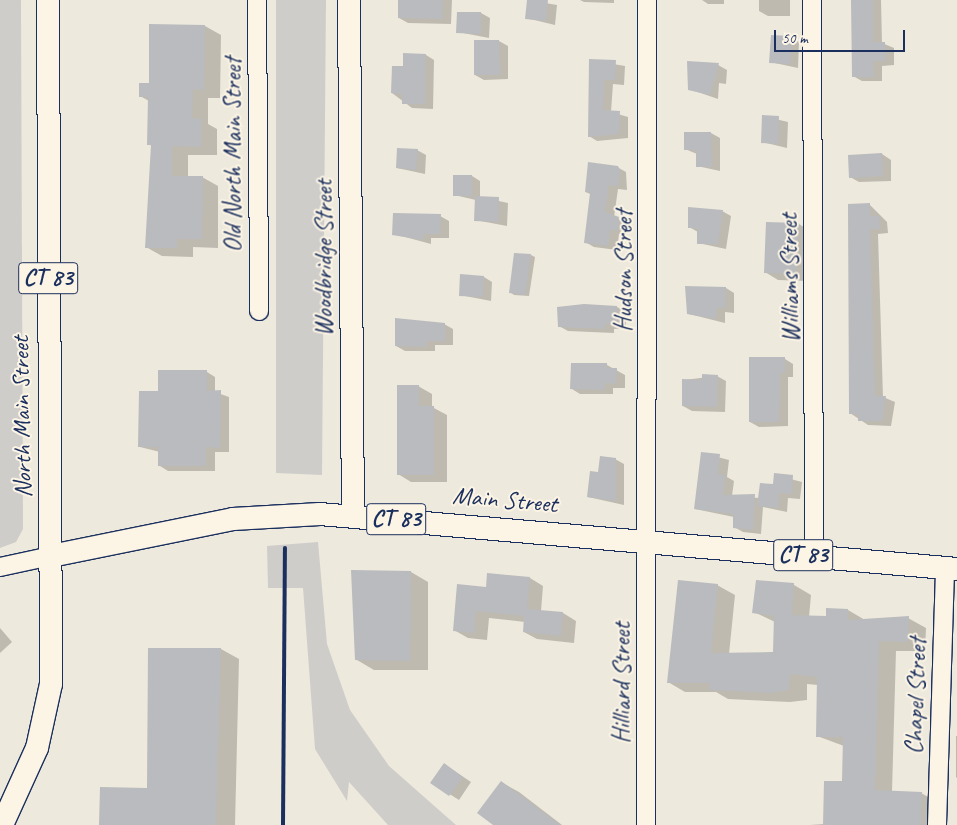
<!DOCTYPE html>
<html>
<head>
<meta charset="utf-8">
<style>
  body { margin:0 }
  #map { position:relative; width:957px; height:825px; overflow:hidden; background:#eee9dd; font-family:Caveat,sans-serif }
  div>[style] { position:absolute }
  .green>* { inset:0; background:#cfcdca }
  .shadow>* { inset:0; background:#0003 }
  .building>* { inset:0; background:#babbbe }
  .roads { filter:drop-shadow(1px 0 #1b2f5e) drop-shadow(-1px 0 #1b2f5e) drop-shadow(0 1px #1b2f5e) drop-shadow(0 -1px #1b2f5e) }
  .minor>* { height:18px; margin:-9px; padding:0 9px; transform-origin:9px; border-radius:9px; background:#fcf5e5 }
  .major>* { height:22px; margin:-11px; padding:0 11px; transform-origin:11px; border-radius:11px; background:#fcf5e5 }
  .rail>* { height:4px; margin:-2px; padding:0 2px; transform-origin:2px; border-radius:2px; background:#1b2f5e }
  span { translate:-50% -50%; white-space:nowrap; text-align:center; line-height:1.15; -webkit-text-stroke:4px #fcf5e5; paint-order:stroke }
  .shield-label span { padding:1px 4px; background:#fcf5e5; border:1px solid; border-radius:4px; -webkit-text-stroke-width:0 }
  .shield-label { font-size:24px; color:#1b2f5e; font-weight:700 }
  .street-label { font-size:25px; color:#1b2f5e }
  .scale { position:absolute; left:774px; top:30px; width:131px; height:22px; box-sizing:border-box; border:2px solid #1b2f5e; border-top:0; padding-left:6px; font-size:15px; line-height:18px; white-space:nowrap; color:#1b2f5e; -webkit-text-stroke:4px #fcf5e5; paint-order:stroke }
</style>
</head>
<body>
<div id="map">
  <div class="green">
    <div style="clip-path:polygon(0 0,21px 0,23px 529px,16px 542px,0 548px)"></div>
    <div style="clip-path:polygon(276px 0,326px 0,322px 475px,276px 473px)"></div>
    <div style="clip-path:polygon(318px 542px,327px 644px,350px 710px,389px 766px,456px 825px,388px 825px,349px 782px,347px 801px,315px 749px,303px 588px,268px 588px,267px 546px)"></div>
  </div>
  <div class="shadow">
    <div style="clip-path:polygon(400px 0,452px 0,451px 24px,408px 23px,399px 18px)"></div>
    <div style="clip-path:polygon(528px 0,557px 5px,555px 25px,526px 18px)"></div>
    <div style="clip-path:polygon(580px 0,614px 0,614px 3px,584px 2px)"></div>
    <div style="clip-path:polygon(702px 0,724px 0,724px 4px,708px 4px)"></div>
    <div style="clip-path:polygon(759px 0,790px 0,790px 16px,768px 16px,759px 11px)"></div>
    <div style="clip-path:polygon(852px 0,881px 0,882px 43px,894px 48px,894px 65px,882px 66px,882px 81px,862px 81px,853px 76px)"></div>
    <div style="clip-path:polygon(481px 13px,490px 18px,489px 38px,458px 32px)"></div>
    <div style="clip-path:polygon(205px 26px,221px 35px,220px 98px,208px 98px,208px 124px,217px 129px,217px 155px,188px 155px,188px 177px,202px 177px,218px 186px,218px 248px,193px 247px,193px 257px,162px 256px,146px 247px,152px 146px,148px 144px,149px 101px,140px 96px)"></div>
    <div style="clip-path:polygon(791px 37px,799px 42px,798px 68px,770px 62px)"></div>
    <div style="clip-path:polygon(499px 41px,508px 46px,508px 79px,484px 80px,475px 75px)"></div>
    <div style="clip-path:polygon(426px 55px,434px 60px,433px 109px,412px 108px,392px 93px,404px 68px)"></div>
    <div style="clip-path:polygon(590px 60px,625px 66px,624px 85px,613px 84px,611px 112px,628px 117px,628px 138px,597px 141px,589px 136px)"></div>
    <div style="clip-path:polygon(718px 65px,727px 70px,726px 84px,719px 83px,718px 99px,689px 89px)"></div>
    <div style="clip-path:polygon(763px 116px,788px 122px,787px 148px,762px 142px)"></div>
    <div style="clip-path:polygon(711px 133px,720px 138px,720px 171px,697px 166px,697px 154px,685px 149px)"></div>
    <div style="clip-path:polygon(417px 150px,426px 155px,425px 174px,397px 168px)"></div>
    <div style="clip-path:polygon(882px 154px,891px 160px,891px 181px,859px 182px,850px 177px)"></div>
    <div style="clip-path:polygon(617px 167px,626px 172px,627px 190px,618px 189px,614px 217px,628px 224px,626px 235px,619px 234px,617px 250px,594px 247px,585px 242px,592px 195px,586px 192px)"></div>
    <div style="clip-path:polygon(472px 176px,480px 181px,480px 197px,508px 203px,507px 226px,475px 220px,476px 200px,454px 195px)"></div>
    <div style="clip-path:polygon(869px 204px,887px 222px,888px 233px,878px 234px,883px 397px,895px 402px,891px 426px,868px 425px,850px 413px)"></div>
    <div style="clip-path:polygon(722px 211px,731px 216px,726px 249px,698px 243px,698px 232px,689px 227px)"></div>
    <div style="clip-path:polygon(440px 216px,449px 221px,449px 238px,431px 238px,431px 244px,394px 234px)"></div>
    <div style="clip-path:polygon(799px 224px,812px 232px,809px 281px,778px 280px,765px 272px)"></div>
    <div style="clip-path:polygon(531px 255px,535px 257px,529px 296px,514px 295px,510px 292px)"></div>
    <div style="clip-path:polygon(484px 277px,492px 282px,491px 301px,460px 295px)"></div>
    <div style="clip-path:polygon(726px 288px,734px 293px,734px 313px,725px 312px,725px 323px,689px 314px)"></div>
    <div style="clip-path:polygon(617px 307px,626px 312px,626px 328px,614px 329px,614px 333px,568px 331px,559px 326px)"></div>
    <div style="clip-path:polygon(444px 324px,453px 329px,453px 345px,435px 345px,435px 351px,405px 351px,396px 346px)"></div>
    <div style="clip-path:polygon(785px 359px,793px 364px,793px 377px,788px 377px,788px 426px,759px 427px,750px 422px)"></div>
    <div style="clip-path:polygon(572px 364px,607px 365px,625px 375px,625px 388px,613px 388px,613px 394px,580px 394px,572px 389px)"></div>
    <div style="clip-path:polygon(207px 372px,215px 377px,215px 392px,229px 397px,229px 452px,215px 452px,215px 471px,168px 471px,160px 466px,160px 452px,140px 447px,159px 392px)"></div>
    <div style="clip-path:polygon(717px 376px,726px 381px,725px 412px,692px 411px,683px 406px,684px 380px)"></div>
    <div style="clip-path:polygon(418px 386px,432px 394px,432px 407px,447px 415px,447px 482px,411px 482px,398px 474px)"></div>
    <div style="clip-path:polygon(702px 453px,729px 460px,727px 477px,734px 481px,732px 496px,759px 498px,774px 485px,775px 475px,802px 482px,800px 499px,788px 498px,787px 512px,763px 507px,761px 534px,743px 532px,734px 527px,734px 517px,695px 509px)"></div>
    <div style="clip-path:polygon(615px 459px,624px 464px,624px 505px,588px 497px,599px 473px)"></div>
    <div style="clip-path:polygon(353px 572px,411px 572px,428px 582px,428px 670px,374px 670px,357px 660px)"></div>
    <div style="clip-path:polygon(488px 574px,530px 578px,543px 586px,541px 611px,563px 613px,576px 621px,574px 643px,537px 639px,524px 632px,525px 622px,489px 618px,487px 640px,468px 638px,454px 630px,487px 588px)"></div>
    <div style="clip-path:polygon(758px 581px,794px 585px,811px 595px,809px 617px,827px 617px,827px 609px,848px 610px,865px 620px,908px 618px,926px 628px,925px 651px,896px 651px,892px 792px,921px 793px,939px 803px,938px 825px,810px 825px,824px 824px,843px 783px,844px 746px,817px 736px,818px 685px,807px 684px,807px 700px,790px 702px,728px 699px,716px 692px,685px 692px,668px 682px,717px 585px,735px 595px,729px 654px,774px 654px,775px 622px,754px 612px)"></div>
    <div style="clip-path:polygon(0 628px,12px 642px,0 653px)"></div>
    <div style="clip-path:polygon(221px 649px,239px 659px,235px 825px,101px 825px,148px 789px)"></div>
    <div style="clip-path:polygon(956px 736px,957px 736px,957px 778px,956px 777px)"></div>
    <div style="clip-path:polygon(453px 770px,471px 782px,459px 800px,432px 783px)"></div>
    <div style="clip-path:polygon(501px 782px,519px 792px,562px 825px,495px 825px)"></div>
  </div>
  <div class="building">
    <div style="clip-path:polygon(398px 0,443px 0,442px 19px,398px 18px)"></div>
    <div style="clip-path:polygon(527px 0,548px 0,546px 21px,525px 19px)"></div>
    <div style="clip-path:polygon(851px 0,873px 0,873px 42px,885px 42px,885px 61px,873px 61px,874px 77px,852px 77px)"></div>
    <div style="clip-path:polygon(457px 12px,481px 12px,481px 34px,456px 33px)"></div>
    <div style="clip-path:polygon(149px 24px,205px 25px,204px 90px,193px 89px,192px 118px,202px 119px,201px 147px,172px 146px,172px 176px,203px 176px,202px 239px,177px 239px,177px 248px,145px 248px,151px 145px,147px 145px,148px 97px,139px 97px,139px 83px,149px 83px)"></div>
    <div style="clip-path:polygon(771px 35px,791px 36px,790px 64px,769px 63px)"></div>
    <div style="clip-path:polygon(474px 40px,499px 40px,500px 75px,474px 75px)"></div>
    <div style="clip-path:polygon(403px 53px,426px 54px,425px 104px,402px 104px,402px 94px,391px 93px,392px 66px,403px 66px)"></div>
    <div style="clip-path:polygon(589px 59px,616px 60px,615px 80px,604px 80px,603px 110px,620px 111px,619px 134px,588px 137px)"></div>
    <div style="clip-path:polygon(687px 61px,719px 63px,710px 95px,688px 90px)"></div>
    <div style="clip-path:polygon(762px 115px,779px 116px,778px 144px,761px 143px)"></div>
    <div style="clip-path:polygon(684px 132px,711px 132px,712px 167px,696px 167px,696px 150px,684px 150px)"></div>
    <div style="clip-path:polygon(397px 148px,418px 149px,416px 170px,396px 168px)"></div>
    <div style="clip-path:polygon(882px 153px,883px 176px,849px 178px,848px 155px)"></div>
    <div style="clip-path:polygon(588px 162px,618px 166px,620px 170px,618px 186px,609px 185px,605px 212px,619px 217px,618px 231px,610px 230px,608px 246px,584px 243px,590px 193px,585px 192px)"></div>
    <div style="clip-path:polygon(453px 175px,472px 175px,472px 196px,453px 196px)"></div>
    <div style="clip-path:polygon(475px 196px,499px 197px,498px 222px,474px 221px)"></div>
    <div style="clip-path:polygon(870px 203px,870px 216px,879px 216px,880px 229px,870px 229px,875px 396px,886px 396px,882px 421px,858px 421px,858px 414px,849px 414px,848px 204px)"></div>
    <div style="clip-path:polygon(688px 207px,723px 210px,718px 244px,697px 244px,697px 228px,688px 228px)"></div>
    <div style="clip-path:polygon(393px 213px,441px 214px,440px 234px,423px 234px,423px 240px,392px 235px)"></div>
    <div style="clip-path:polygon(766px 222px,799px 223px,796px 274px,764px 273px)"></div>
    <div style="clip-path:polygon(514px 253px,531px 254px,525px 295px,509px 293px)"></div>
    <div style="clip-path:polygon(460px 274px,484px 276px,483px 297px,459px 296px)"></div>
    <div style="clip-path:polygon(685px 286px,726px 287px,725px 308px,717px 308px,716px 319px,687px 314px)"></div>
    <div style="clip-path:polygon(584px 304px,617px 306px,618px 324px,605px 324px,605px 329px,558px 327px,557px 307px)"></div>
    <div style="clip-path:polygon(395px 318px,445px 323px,445px 341px,427px 341px,426px 347px,395px 346px)"></div>
    <div style="clip-path:polygon(749px 357px,785px 357px,785px 373px,780px 373px,779px 422px,749px 422px)"></div>
    <div style="clip-path:polygon(571px 363px,607px 363px,607px 368px,617px 368px,616px 384px,605px 383px,604px 390px,570px 389px)"></div>
    <div style="clip-path:polygon(158px 370px,207px 370px,207px 391px,221px 390px,220px 448px,206px 447px,206px 466px,158px 466px,158px 447px,138px 447px,139px 391px,158px 391px)"></div>
    <div style="clip-path:polygon(702px 374px,718px 375px,717px 407px,682px 406px,682px 379px,702px 380px)"></div>
    <div style="clip-path:polygon(397px 385px,419px 385px,419px 406px,434px 406px,434px 475px,397px 475px)"></div>
    <div style="clip-path:polygon(701px 452px,720px 454px,718px 474px,725px 475px,723px 495px,755px 494px,753px 530px,733px 528px,733px 514px,694px 509px)"></div>
    <div style="clip-path:polygon(600px 456px,616px 458px,616px 501px,587px 497px,590px 471px,598px 472px)"></div>
    <div style="clip-path:polygon(774px 473px,793px 475px,792px 494px,779px 493px,778px 508px,757px 506px,760px 483px,773px 484px)"></div>
    <div style="clip-path:polygon(351px 570px,411px 571px,410px 661px,355px 660px)"></div>
    <div style="clip-path:polygon(487px 573px,530px 577px,527px 609px,563px 612px,561px 636px,523px 632px,524px 616px,476px 611px,474px 633px,453px 631px,457px 584px,486px 587px)"></div>
    <div style="clip-path:polygon(678px 580px,718px 584px,711px 653px,773px 652px,774px 616px,752px 613px,756px 580px,794px 583px,792px 615px,826px 616px,826px 608px,848px 609px,848px 620px,909px 616px,908px 642px,879px 641px,875px 790px,922px 792px,921px 825px,823px 825px,824px 781px,842px 781px,843px 737px,816px 737px,817px 677px,790px 674px,789px 690px,772px 693px,709px 690px,710px 683px,667px 683px)"></div>
    <div style="clip-path:polygon(148px 648px,221px 648px,216px 825px,99px 825px,100px 787px,147px 788px)"></div>
    <div style="clip-path:polygon(444px 763px,463px 777px,449px 796px,430px 783px)"></div>
    <div style="clip-path:polygon(501px 781px,560px 825px,493px 825px,477px 813px)"></div>
  </div>
  <div class="roads">
    <div class="minor">
      <div style="left:257px;top:0;width:311px;rotate:89.6deg"></div>
      <div style="left:812px;top:0;width:556px;rotate:89.79deg"></div>
      <div style="left:0;top:567px;width:52px;rotate:-12.2deg"></div>
      <div style="left:646px;top:825px;width:825px;rotate:-89.93deg"></div>
      <div style="left:937px;top:825px;width:257px;rotate:-88.2deg"></div>
    </div>
    <div class="major">
      <div style="left:349px;top:0;width:516px;rotate:89.56deg"></div>
      <div style="left:51px;top:556px;width:186px;rotate:-11.5deg"></div>
      <div style="left:233px;top:519px;width:87px;rotate:-3.3deg"></div>
      <div style="left:320px;top:514px;width:639px;rotate:4.93deg"></div>
      <div style="left:2px;top:825px;width:85px;rotate:-65.6deg"></div>
      <div style="left:37px;top:748px;width:66px;rotate:-77.7deg"></div>
      <div style="left:51px;top:684px;width:684px;rotate:-90.25deg"></div>
    </div>
  </div>
  <div class="rail">
    <div style="left:283px;top:825px;width:277px;rotate:-89.6deg"></div>
  </div>
  <div class="shield-label">
    <span style="left:48px;top:278px">CT 83</span>
    <span style="left:396px;top:519px">CT 83</span>
    <span style="left:803px;top:555px">CT 83</span>
  </div>
  <div class="street-label">
    <span style="left:233px;top:155px;rotate:-90deg">Old North Main Street</span>
    <span style="left:324px;top:258px;rotate:-90deg">Woodbridge Street</span>
    <span style="left:624px;top:271px;rotate:-90deg">Hudson Street</span>
    <span style="left:790px;top:278px;rotate:-91deg">Williams Street</span>
    <span style="left:22px;top:417px;rotate:-91deg">North Main Street</span>
    <span style="left:505px;top:500px;rotate:5deg">Main Street</span>
    <span style="left:622px;top:683px;rotate:-90deg">Hilliard Street</span>
    <span style="left:916px;top:696px;rotate:-88deg">Chapel Street</span>
  </div>
  <div class="scale">50 m</div>
</div>
</body>
</html>
